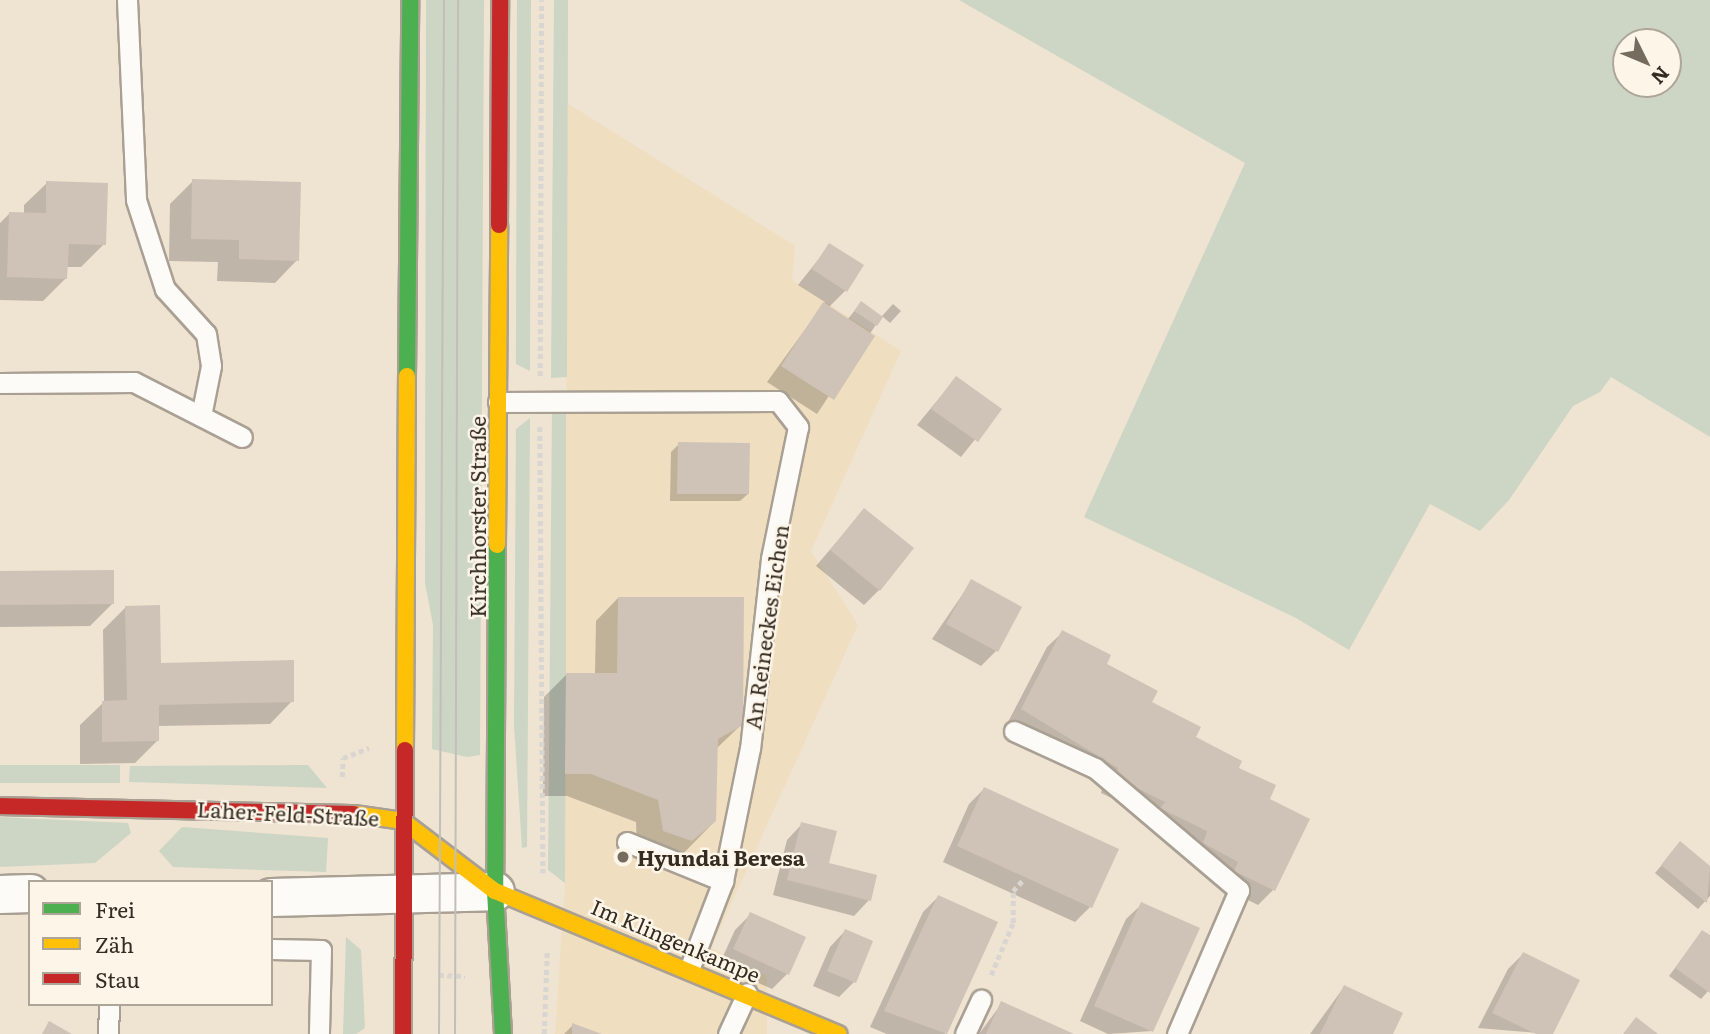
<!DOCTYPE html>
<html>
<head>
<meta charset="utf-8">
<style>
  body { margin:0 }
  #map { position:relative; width:1710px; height:1034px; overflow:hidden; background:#efe3d2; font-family:Literata,serif }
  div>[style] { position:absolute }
  .built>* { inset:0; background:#f0dec0 }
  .green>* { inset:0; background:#cdd5c5 }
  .shadow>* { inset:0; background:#0003 }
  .building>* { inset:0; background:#cec3b6 }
  .path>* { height:4.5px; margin-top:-2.25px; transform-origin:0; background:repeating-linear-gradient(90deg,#d9d5d0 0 5px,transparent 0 8.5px) }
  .roads { filter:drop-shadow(2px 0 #a9a093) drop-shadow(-2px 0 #a9a093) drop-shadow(0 2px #a9a093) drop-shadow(0 -2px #a9a093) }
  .lane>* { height:19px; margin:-9.5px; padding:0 9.5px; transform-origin:9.5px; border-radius:9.5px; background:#fdfbf8 }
  .street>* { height:37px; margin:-18.5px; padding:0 18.5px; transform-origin:18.5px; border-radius:18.5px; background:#fdfbf8 }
  .fast>* { height:16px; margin:-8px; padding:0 8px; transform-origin:8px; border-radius:8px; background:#4caf50 }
  .slow>* { height:16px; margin:-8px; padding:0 8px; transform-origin:8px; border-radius:8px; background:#ffc107 }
  .jam>* { height:16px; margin:-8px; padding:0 8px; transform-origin:8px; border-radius:8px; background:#c62828 }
  .tram>* { height:2px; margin:-1px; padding:0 1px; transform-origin:1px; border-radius:1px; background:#c2beba }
  .dots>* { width:19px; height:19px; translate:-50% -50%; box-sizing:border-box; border:4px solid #fdf5e8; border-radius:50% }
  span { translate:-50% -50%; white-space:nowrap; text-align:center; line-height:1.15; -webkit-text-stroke:5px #fdf5e8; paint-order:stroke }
  .street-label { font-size:21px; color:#342c20 }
  .poi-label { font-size:21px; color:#342c20; font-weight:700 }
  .left { translate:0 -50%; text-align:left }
  .legend { position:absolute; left:28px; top:880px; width:245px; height:126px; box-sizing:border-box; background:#fdf5e8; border:2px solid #ada598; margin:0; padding:9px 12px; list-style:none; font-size:21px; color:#342c20 }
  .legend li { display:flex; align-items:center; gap:14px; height:35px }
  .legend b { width:35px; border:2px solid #ada598 }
  .north { position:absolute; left:1612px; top:28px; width:70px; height:70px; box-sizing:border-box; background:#fdf5e8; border:2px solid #ada598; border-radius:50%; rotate:133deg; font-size:19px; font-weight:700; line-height:28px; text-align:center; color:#342c20 }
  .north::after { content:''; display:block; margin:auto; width:24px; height:32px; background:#756c5e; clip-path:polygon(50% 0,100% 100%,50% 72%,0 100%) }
</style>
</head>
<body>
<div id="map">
  <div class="built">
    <div style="clip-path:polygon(567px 103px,795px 246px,792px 280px,901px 351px,811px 551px,858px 625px,711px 948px,767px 976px,767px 1034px,555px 1034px,565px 883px)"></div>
  </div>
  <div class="green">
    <div style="clip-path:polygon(426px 0,484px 0,480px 755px,467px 757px,432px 749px,433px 625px,425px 583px)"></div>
    <div style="clip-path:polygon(517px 0,531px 0,530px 371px,516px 364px)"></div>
    <div style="clip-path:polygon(554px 0,568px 0,567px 377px,551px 378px)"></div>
    <div style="clip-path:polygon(evenodd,959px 0,1710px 0,1710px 437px,1611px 377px,1600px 392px,1573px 406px,1509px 500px,1480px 531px,1430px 504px,1349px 650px,1296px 618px,1084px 517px,1245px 163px,959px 0,1626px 42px,1668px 42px,1668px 84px,1626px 84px,1626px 42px)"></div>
    <div style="clip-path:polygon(566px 408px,566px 673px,565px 883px,548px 870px,552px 410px)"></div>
    <div style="clip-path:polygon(530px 418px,527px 847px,522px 848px,514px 725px,516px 429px)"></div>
    <div style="clip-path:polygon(0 765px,120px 765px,120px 783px,0 783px)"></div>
    <div style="clip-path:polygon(308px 765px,327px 788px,129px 782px,130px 766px)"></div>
    <div style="clip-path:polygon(0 817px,128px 823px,131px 833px,95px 863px,0 867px)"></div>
    <div style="clip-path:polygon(182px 827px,328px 838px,326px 872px,173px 867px,159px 851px)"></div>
    <div style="clip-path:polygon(346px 937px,361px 950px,365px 1028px,356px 1034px,343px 1034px)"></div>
  </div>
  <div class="shadow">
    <div style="clip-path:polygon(193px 181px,297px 260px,275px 283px,217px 281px,218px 262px,169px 261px,170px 204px)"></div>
    <div style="clip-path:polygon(47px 183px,104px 244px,81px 267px,66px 267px,66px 278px,43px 301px,0 300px,0 223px,9px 214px,24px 214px,24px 205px)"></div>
    <div style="clip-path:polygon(830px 245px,846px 290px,828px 308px,847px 320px,861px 303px,881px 317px,817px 414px,767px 382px,825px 302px,798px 285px)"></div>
    <div style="clip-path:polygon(893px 304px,901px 311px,890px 323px,882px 316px)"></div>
    <div style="clip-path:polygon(956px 378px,999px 409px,961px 457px,917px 425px)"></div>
    <div style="clip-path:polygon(679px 444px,748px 494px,740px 501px,670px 501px,671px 452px)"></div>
    <div style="clip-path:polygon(864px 510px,879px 590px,864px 605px,816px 566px)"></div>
    <div style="clip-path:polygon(0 573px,112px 604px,90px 626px,0 627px)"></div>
    <div style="clip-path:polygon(971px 582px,996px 651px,981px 666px,932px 639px)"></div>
    <div style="clip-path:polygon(618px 598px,742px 724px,716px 749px,715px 821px,676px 861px,637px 847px,636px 822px,567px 796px,543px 796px,544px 697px,567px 674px,595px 674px,596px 621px)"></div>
    <div style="clip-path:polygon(126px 607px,159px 665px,292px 701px,270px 724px,157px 726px,158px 740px,135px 763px,80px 764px,80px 725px,104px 702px,103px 630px)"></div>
    <div style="clip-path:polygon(1063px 632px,1267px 800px,1273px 890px,1258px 905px,1220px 886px,1151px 817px,1101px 793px,1103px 784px,1007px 724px,1047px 647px)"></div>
    <div style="clip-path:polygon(984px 789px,1090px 907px,1075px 922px,943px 862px,969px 804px)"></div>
    <div style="clip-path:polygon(802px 824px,827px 864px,869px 900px,854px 916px,773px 895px,787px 840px)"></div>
    <div style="clip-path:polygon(1680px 844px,1710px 868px,1710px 896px,1698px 909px,1655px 873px)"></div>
    <div style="clip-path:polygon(938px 897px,995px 923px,945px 1034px,887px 1034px,870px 1027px,923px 912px)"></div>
    <div style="clip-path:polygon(1142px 904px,1198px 929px,1152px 1031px,1108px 1034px,1080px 1021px,1126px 919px)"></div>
    <div style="clip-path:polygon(751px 914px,787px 974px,772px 989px,719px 965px,735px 930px)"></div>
    <div style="clip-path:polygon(845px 931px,854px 982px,839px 997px,813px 986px,830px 947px)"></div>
    <div style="clip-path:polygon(1702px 932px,1710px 937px,1710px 989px,1701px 999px,1669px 976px)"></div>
    <div style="clip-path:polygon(1523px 954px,1551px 1034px,1478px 1028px,1508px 969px)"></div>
    <div style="clip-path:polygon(1344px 987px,1391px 1034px,1310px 1034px)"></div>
    <div style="clip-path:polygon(1002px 1003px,1070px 1034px,979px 1034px)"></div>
    <div style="clip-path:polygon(573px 1025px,598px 1034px,564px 1034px)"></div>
  </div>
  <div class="building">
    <div style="clip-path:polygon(192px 179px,301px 182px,299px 261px,239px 259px,239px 240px,191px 239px)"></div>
    <div style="clip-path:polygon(46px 181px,108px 183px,106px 245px,69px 244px,67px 279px,7px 277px,9px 212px,46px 213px)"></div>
    <div style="clip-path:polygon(829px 243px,864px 265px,847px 292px,812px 269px)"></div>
    <div style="clip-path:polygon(861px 301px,883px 317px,877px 326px,854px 311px)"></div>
    <div style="clip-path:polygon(823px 302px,875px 336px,834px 400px,781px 366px)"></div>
    <div style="clip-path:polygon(956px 376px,1002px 409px,978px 442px,931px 409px)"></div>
    <div style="clip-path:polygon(678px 442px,750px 443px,749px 494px,677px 494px)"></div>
    <div style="clip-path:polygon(864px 508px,914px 548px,880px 591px,830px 550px)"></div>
    <div style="clip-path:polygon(114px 570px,114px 604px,0 605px,0 571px)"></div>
    <div style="clip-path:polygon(971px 579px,1022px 607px,998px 652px,946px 624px)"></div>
    <div style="clip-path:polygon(618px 597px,744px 597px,743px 725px,718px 739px,716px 821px,692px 841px,663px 831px,658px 800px,591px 774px,565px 774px,566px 673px,617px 673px)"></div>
    <div style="clip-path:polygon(160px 605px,161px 663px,294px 660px,294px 702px,159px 705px,159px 741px,102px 742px,102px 701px,127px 700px,125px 606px)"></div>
    <div style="clip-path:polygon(1062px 630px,1111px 655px,1107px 664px,1158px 691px,1152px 702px,1201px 727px,1196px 737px,1242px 761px,1239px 768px,1276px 785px,1270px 799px,1310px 819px,1275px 891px,1234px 871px,1238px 862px,1203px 843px,1207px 831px,1160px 808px,1165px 802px,1115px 777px,1118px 768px,1021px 709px)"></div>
    <div style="clip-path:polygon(984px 787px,1119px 849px,1092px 908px,957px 846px)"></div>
    <div style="clip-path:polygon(801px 822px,837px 831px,829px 863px,877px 875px,871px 901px,787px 880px)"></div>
    <div style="clip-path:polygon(1680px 841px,1710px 866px,1707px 903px,1661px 865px)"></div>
    <div style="clip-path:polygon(938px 895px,998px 922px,947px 1034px,884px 1011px)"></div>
    <div style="clip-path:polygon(1141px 902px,1200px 928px,1153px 1032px,1094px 1006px)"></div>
    <div style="clip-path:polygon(750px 912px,806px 937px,789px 975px,733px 949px)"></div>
    <div style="clip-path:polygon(845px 929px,873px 941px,856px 983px,827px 971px)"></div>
    <div style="clip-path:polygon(1702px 930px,1710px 935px,1710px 993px,1675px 968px)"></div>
    <div style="clip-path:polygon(1523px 952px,1580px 980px,1553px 1034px,1536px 1034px,1492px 1013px)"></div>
    <div style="clip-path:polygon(1344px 985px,1403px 1013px,1393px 1034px,1320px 1034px)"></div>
    <div style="clip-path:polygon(1001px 1001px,1074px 1034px,986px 1034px)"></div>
    <div style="clip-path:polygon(1636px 1017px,1658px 1034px,1623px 1034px)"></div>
    <div style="clip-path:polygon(49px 1021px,72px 1034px,42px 1034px)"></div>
    <div style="clip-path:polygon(572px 1023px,602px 1034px,572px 1034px)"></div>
  </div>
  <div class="path">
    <div style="left:540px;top:376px;width:376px;rotate:-89.8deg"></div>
    <div style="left:540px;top:427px;width:446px;rotate:89.6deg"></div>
    <div style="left:342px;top:777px;width:19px;rotate:-87deg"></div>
    <div style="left:343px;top:758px;width:28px;rotate:-21deg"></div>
    <div style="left:439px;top:975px;width:26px;rotate:2deg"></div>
    <div style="left:991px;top:975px;width:56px;rotate:-67.1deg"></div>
    <div style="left:1013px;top:923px;width:32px;rotate:-90deg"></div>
    <div style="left:1013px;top:891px;width:15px;rotate:-48deg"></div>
    <div style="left:544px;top:1034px;width:83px;rotate:-87.9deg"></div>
  </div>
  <div class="roads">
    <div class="lane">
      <div style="left:127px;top:0;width:200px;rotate:87.4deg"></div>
      <div style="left:136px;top:200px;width:94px;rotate:72deg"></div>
      <div style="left:165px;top:289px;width:61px;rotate:47.7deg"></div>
      <div style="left:206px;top:334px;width:32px;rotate:81deg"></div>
      <div style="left:211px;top:366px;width:51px;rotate:101.3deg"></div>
      <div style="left:0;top:383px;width:134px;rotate:-0.4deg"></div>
      <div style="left:134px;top:382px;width:121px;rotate:27deg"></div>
      <div style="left:498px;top:402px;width:280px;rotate:-0.2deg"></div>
      <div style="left:778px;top:401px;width:33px;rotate:52deg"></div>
      <div style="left:798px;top:427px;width:135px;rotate:101.6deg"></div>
      <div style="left:771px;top:559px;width:190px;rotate:96.3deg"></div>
      <div style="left:750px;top:748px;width:136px;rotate:101.5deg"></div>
      <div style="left:723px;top:881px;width:92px;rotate:111deg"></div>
      <div style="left:1014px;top:731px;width:89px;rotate:24.6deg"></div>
      <div style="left:1095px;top:768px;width:189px;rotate:40.3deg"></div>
      <div style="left:1239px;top:890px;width:157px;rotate:113.3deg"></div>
      <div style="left:627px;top:842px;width:104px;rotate:22.1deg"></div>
      <div style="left:271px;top:949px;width:50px;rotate:1.1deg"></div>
      <div style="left:321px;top:950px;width:84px;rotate:91.4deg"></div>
      <div style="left:108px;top:1034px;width:30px;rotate:-88deg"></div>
      <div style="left:728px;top:1034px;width:45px;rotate:-65.1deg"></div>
      <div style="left:965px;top:1034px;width:38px;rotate:-65deg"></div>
    </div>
    <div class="street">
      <div style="left:0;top:894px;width:30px;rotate:-2deg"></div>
      <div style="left:271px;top:897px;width:224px;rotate:-1.5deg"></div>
    </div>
    <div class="fast">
      <div style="left:407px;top:376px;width:376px;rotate:-89.5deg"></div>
      <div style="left:497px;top:545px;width:346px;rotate:90.3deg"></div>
      <div style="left:495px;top:891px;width:143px;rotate:86.8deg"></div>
    </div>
    <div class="slow">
      <div style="left:497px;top:545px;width:320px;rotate:-89.6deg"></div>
      <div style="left:405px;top:750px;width:374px;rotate:-89.7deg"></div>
      <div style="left:354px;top:814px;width:49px;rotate:8.1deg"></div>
      <div style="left:403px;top:821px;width:116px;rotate:37.3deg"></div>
      <div style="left:495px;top:891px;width:372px;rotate:22.6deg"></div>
    </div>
    <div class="jam">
      <div style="left:499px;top:225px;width:225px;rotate:-89.7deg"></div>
      <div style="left:0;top:806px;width:354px;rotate:1.3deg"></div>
      <div style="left:403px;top:1034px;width:284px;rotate:-89.6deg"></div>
    </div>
  </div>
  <div class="tram">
    <div style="left:439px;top:1034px;width:1034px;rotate:-89.72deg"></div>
    <div style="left:455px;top:1034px;width:1034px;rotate:-89.83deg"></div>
  </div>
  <div class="dots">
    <div style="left:623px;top:857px;background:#756c5e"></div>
  </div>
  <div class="street-label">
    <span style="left:477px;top:517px;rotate:-90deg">Kirchhorster Straße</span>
    <span style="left:766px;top:627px;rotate:-82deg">An Reineckes Eichen</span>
    <span style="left:288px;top:813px;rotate:3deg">Laher-Feld-Straße</span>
    <span style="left:676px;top:940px;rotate:23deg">Im Klingenkampe</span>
  </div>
  <div class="poi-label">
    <span class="left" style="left:637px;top:857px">Hyundai Beresa</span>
  </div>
  <ul class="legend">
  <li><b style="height:9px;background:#4caf50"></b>Frei</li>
  <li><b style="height:9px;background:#ffc107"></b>Zäh</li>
  <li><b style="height:9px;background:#c62828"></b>Stau</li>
  </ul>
  <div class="north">N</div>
</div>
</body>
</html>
